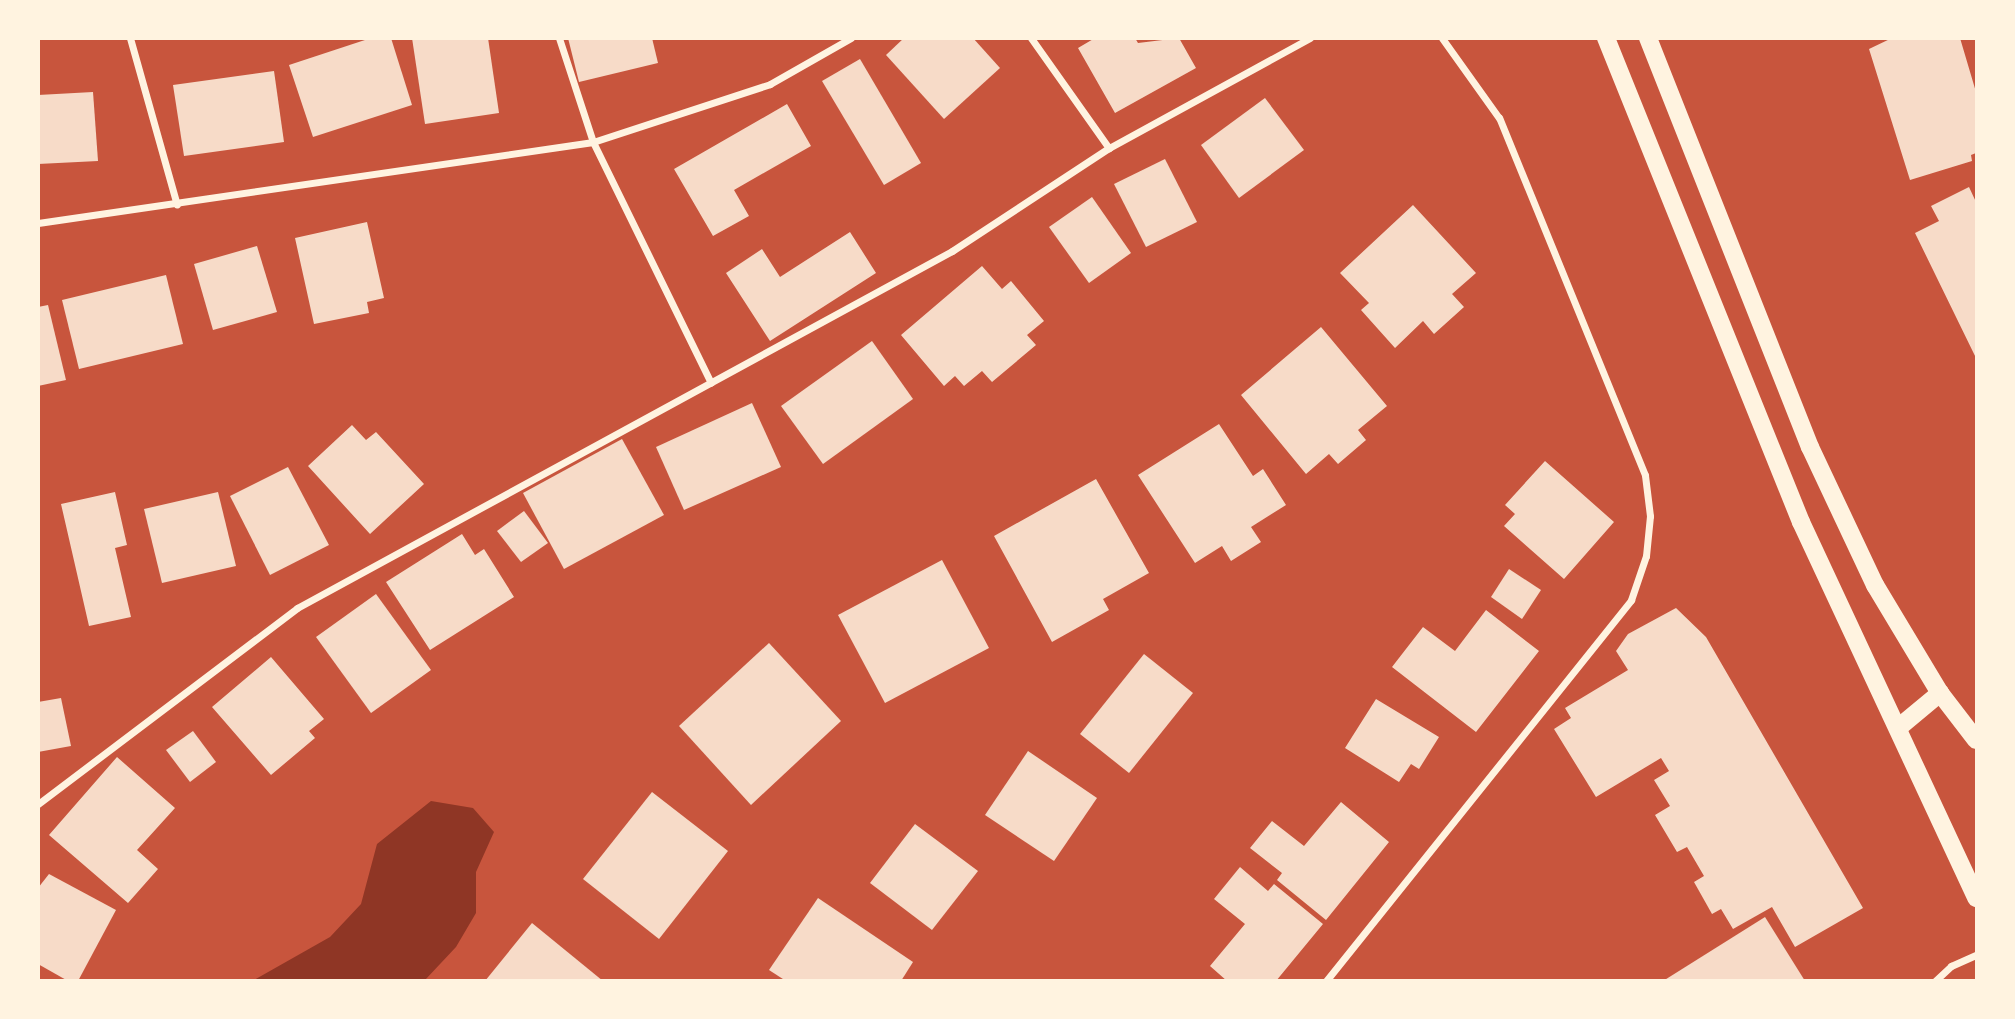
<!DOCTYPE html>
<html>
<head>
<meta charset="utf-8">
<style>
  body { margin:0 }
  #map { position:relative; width:2015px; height:1019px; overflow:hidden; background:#c8553d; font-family:Helvetica,sans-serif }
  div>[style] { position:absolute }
  .water>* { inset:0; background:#8f3625 }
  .building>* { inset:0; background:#f7dbc8 }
  .minor>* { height:7px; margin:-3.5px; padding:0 3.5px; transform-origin:3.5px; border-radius:3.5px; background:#fff3e0 }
  .primary>* { height:18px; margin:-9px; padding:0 9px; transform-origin:9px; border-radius:9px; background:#fff3e0 }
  span { translate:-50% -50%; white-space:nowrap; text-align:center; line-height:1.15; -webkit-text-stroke:5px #fff3e0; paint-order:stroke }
  .frame { position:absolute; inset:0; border:40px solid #fff3e0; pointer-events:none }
</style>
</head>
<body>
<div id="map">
  <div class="water">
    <div style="clip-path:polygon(431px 801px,473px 808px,494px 832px,476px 872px,476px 913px,456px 947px,425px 980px,254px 980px,330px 937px,361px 904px,377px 844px)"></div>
  </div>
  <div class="building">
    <div style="clip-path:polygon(371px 38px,391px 38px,412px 105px,313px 137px,289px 65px)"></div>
    <div style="clip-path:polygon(412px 38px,488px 38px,499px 113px,425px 124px)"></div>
    <div style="clip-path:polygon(568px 38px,652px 38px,658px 63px,579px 82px)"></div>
    <div style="clip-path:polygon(904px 38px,973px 38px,1000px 68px,944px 119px,886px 55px)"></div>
    <div style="clip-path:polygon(1095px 38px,1135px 38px,1138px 43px,1179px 38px,1196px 68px,1115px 113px,1078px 48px)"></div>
    <div style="clip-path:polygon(1892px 38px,1960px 38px,1976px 92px,1976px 153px,1971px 155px,1972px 161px,1910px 180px,1869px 49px)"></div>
    <div style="clip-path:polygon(860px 59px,921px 163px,884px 185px,822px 81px)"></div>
    <div style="clip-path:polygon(274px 71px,284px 142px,184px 156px,173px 85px)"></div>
    <div style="clip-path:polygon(93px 92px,98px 161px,38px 164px,38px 95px)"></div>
    <div style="clip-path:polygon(1265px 98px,1304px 150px,1239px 198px,1201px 145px)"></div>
    <div style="clip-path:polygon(787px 104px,811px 146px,734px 190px,749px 216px,713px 236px,674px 169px)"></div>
    <div style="clip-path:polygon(1165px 159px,1197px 222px,1146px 247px,1114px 184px)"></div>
    <div style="clip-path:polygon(1969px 187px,1976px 202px,1976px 358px,1915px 233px,1939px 221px,1931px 206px)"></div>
    <div style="clip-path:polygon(1092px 197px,1131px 253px,1089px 283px,1049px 227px)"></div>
    <div style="clip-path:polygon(1413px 205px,1476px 273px,1452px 294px,1464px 307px,1434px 334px,1423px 321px,1395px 348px,1361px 310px,1369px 303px,1340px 273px)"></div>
    <div style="clip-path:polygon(367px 222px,384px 298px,367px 302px,369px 313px,314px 324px,295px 238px)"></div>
    <div style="clip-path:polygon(850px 232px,876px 273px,770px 341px,726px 273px,762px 249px,780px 277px)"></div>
    <div style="clip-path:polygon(257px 246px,277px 312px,213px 330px,194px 264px)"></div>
    <div style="clip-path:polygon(982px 266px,1002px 289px,1011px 281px,1044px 321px,1027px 335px,1036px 345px,992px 382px,982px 371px,964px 386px,955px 376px,944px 386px,901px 335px)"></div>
    <div style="clip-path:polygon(166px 275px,183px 344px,79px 369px,62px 300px)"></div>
    <div style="clip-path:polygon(48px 305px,66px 380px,38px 386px,38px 307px)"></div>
    <div style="clip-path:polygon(1321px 327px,1387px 406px,1358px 430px,1366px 440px,1338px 464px,1329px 454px,1306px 474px,1241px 395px)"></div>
    <div style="clip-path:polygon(872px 341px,913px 399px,823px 464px,781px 406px)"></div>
    <div style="clip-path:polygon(752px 403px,781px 467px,684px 510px,656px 447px)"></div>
    <div style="clip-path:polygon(1219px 424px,1253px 476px,1263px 469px,1286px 505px,1251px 527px,1261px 542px,1231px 561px,1222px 546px,1195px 563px,1138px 475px)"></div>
    <div style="clip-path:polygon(352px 425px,366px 440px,376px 432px,424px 484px,370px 534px,308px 466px)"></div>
    <div style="clip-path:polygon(622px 439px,664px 515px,564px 569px,523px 493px)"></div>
    <div style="clip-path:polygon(1545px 461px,1614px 522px,1564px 579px,1504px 526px,1515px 514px,1505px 505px)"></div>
    <div style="clip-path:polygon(288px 467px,329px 545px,270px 575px,230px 496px)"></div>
    <div style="clip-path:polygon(1096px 479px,1149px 573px,1103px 599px,1109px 610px,1052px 642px,994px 536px)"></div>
    <div style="clip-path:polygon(115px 492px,127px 545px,115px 548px,131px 617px,89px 626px,61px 504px)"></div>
    <div style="clip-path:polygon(218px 492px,236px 566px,162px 583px,144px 509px)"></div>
    <div style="clip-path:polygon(524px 511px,548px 543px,521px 562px,497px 531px)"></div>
    <div style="clip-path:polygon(462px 534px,475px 555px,484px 549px,514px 597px,430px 650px,386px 582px)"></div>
    <div style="clip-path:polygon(942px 560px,989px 648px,885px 703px,838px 615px)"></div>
    <div style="clip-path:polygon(1509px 569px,1541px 590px,1522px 619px,1491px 597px)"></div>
    <div style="clip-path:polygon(376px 594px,431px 670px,371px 713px,316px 637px)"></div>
    <div style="clip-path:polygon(1676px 608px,1706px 637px,1863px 908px,1795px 947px,1772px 907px,1733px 929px,1721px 909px,1712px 914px,1694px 882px,1704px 876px,1687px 847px,1677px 852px,1655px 815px,1670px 806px,1654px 780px,1669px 771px,1661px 758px,1596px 797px,1554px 729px,1571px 718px,1565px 708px,1628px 670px,1616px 651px,1628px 634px)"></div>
    <div style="clip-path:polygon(1486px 610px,1539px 651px,1476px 732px,1392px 667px,1423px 627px,1455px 651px)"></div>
    <div style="clip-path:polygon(769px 643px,841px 721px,751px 805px,679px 726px)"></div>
    <div style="clip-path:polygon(1144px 654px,1193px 693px,1129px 773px,1080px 734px)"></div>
    <div style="clip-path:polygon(271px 657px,324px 719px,309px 731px,315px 738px,271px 775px,212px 707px)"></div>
    <div style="clip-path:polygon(61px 698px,71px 746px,38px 752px,38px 702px)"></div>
    <div style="clip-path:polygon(1376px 699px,1439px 737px,1419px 769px,1411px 764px,1399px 782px,1345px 748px)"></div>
    <div style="clip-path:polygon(193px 731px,216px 762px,190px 782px,166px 750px)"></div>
    <div style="clip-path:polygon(1028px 751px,1097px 798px,1054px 861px,985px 815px)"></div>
    <div style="clip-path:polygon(117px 757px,175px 808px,137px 850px,158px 869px,128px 903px,49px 835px)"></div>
    <div style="clip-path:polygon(652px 792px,728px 851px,659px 939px,583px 879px)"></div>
    <div style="clip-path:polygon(1341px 802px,1389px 842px,1326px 920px,1277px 880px,1282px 873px,1250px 848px,1272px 821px,1304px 846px)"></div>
    <div style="clip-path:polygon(915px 824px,978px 871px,932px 930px,870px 883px)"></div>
    <div style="clip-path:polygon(1240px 867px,1268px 891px,1274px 884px,1323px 924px,1276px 981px,1227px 981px,1210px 966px,1245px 924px,1214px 899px)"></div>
    <div style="clip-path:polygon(49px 874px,116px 910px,78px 981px,68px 981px,38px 964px,38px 888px)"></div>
    <div style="clip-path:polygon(818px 898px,913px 962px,901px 981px,786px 981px,769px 970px)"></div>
    <div style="clip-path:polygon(1765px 917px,1805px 981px,1663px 981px)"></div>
    <div style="clip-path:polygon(532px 923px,603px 981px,485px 981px)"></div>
  </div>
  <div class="minor">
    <div style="left:130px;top:38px;width:173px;rotate:74.3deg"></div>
    <div style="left:559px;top:38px;width:109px;rotate:71.9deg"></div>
    <div style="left:593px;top:142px;width:268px;rotate:63.9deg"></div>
    <div style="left:1031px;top:38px;width:135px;rotate:54.7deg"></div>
    <div style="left:38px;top:223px;width:561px;rotate:-8.3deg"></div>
    <div style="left:593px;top:142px;width:186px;rotate:-18.1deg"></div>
    <div style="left:770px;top:84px;width:93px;rotate:-29.6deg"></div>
    <div style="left:38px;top:804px;width:325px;rotate:-37.1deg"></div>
    <div style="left:297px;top:608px;width:746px;rotate:-28.59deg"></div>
    <div style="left:952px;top:251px;width:188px;rotate:-33.3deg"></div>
    <div style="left:1109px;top:148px;width:229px;rotate:-28.7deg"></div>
    <div style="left:1326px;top:981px;width:488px;rotate:-51.3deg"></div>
    <div style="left:1631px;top:600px;width:46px;rotate:-71.2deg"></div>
    <div style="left:1646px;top:556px;width:40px;rotate:-84.3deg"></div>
    <div style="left:1650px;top:516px;width:41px;rotate:-97deg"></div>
    <div style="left:1645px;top:475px;width:386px;rotate:-112.2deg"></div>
    <div style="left:1499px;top:118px;width:98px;rotate:-125.5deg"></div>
    <div style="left:1935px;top:981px;width:22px;rotate:-43deg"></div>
    <div style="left:1951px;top:966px;width:27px;rotate:-24deg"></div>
  </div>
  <div class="primary">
    <div style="left:1606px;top:38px;width:522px;rotate:68.06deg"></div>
    <div style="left:1801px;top:522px;width:415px;rotate:65deg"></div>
    <div style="left:1648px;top:38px;width:440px;rotate:68.4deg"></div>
    <div style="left:1810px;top:447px;width:153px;rotate:64.8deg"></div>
    <div style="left:1875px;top:585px;width:126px;rotate:59deg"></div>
    <div style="left:1940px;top:693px;width:59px;rotate:52.5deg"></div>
    <div style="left:1898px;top:728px;width:55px;rotate:-39.8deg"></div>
  </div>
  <div class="frame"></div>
</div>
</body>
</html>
